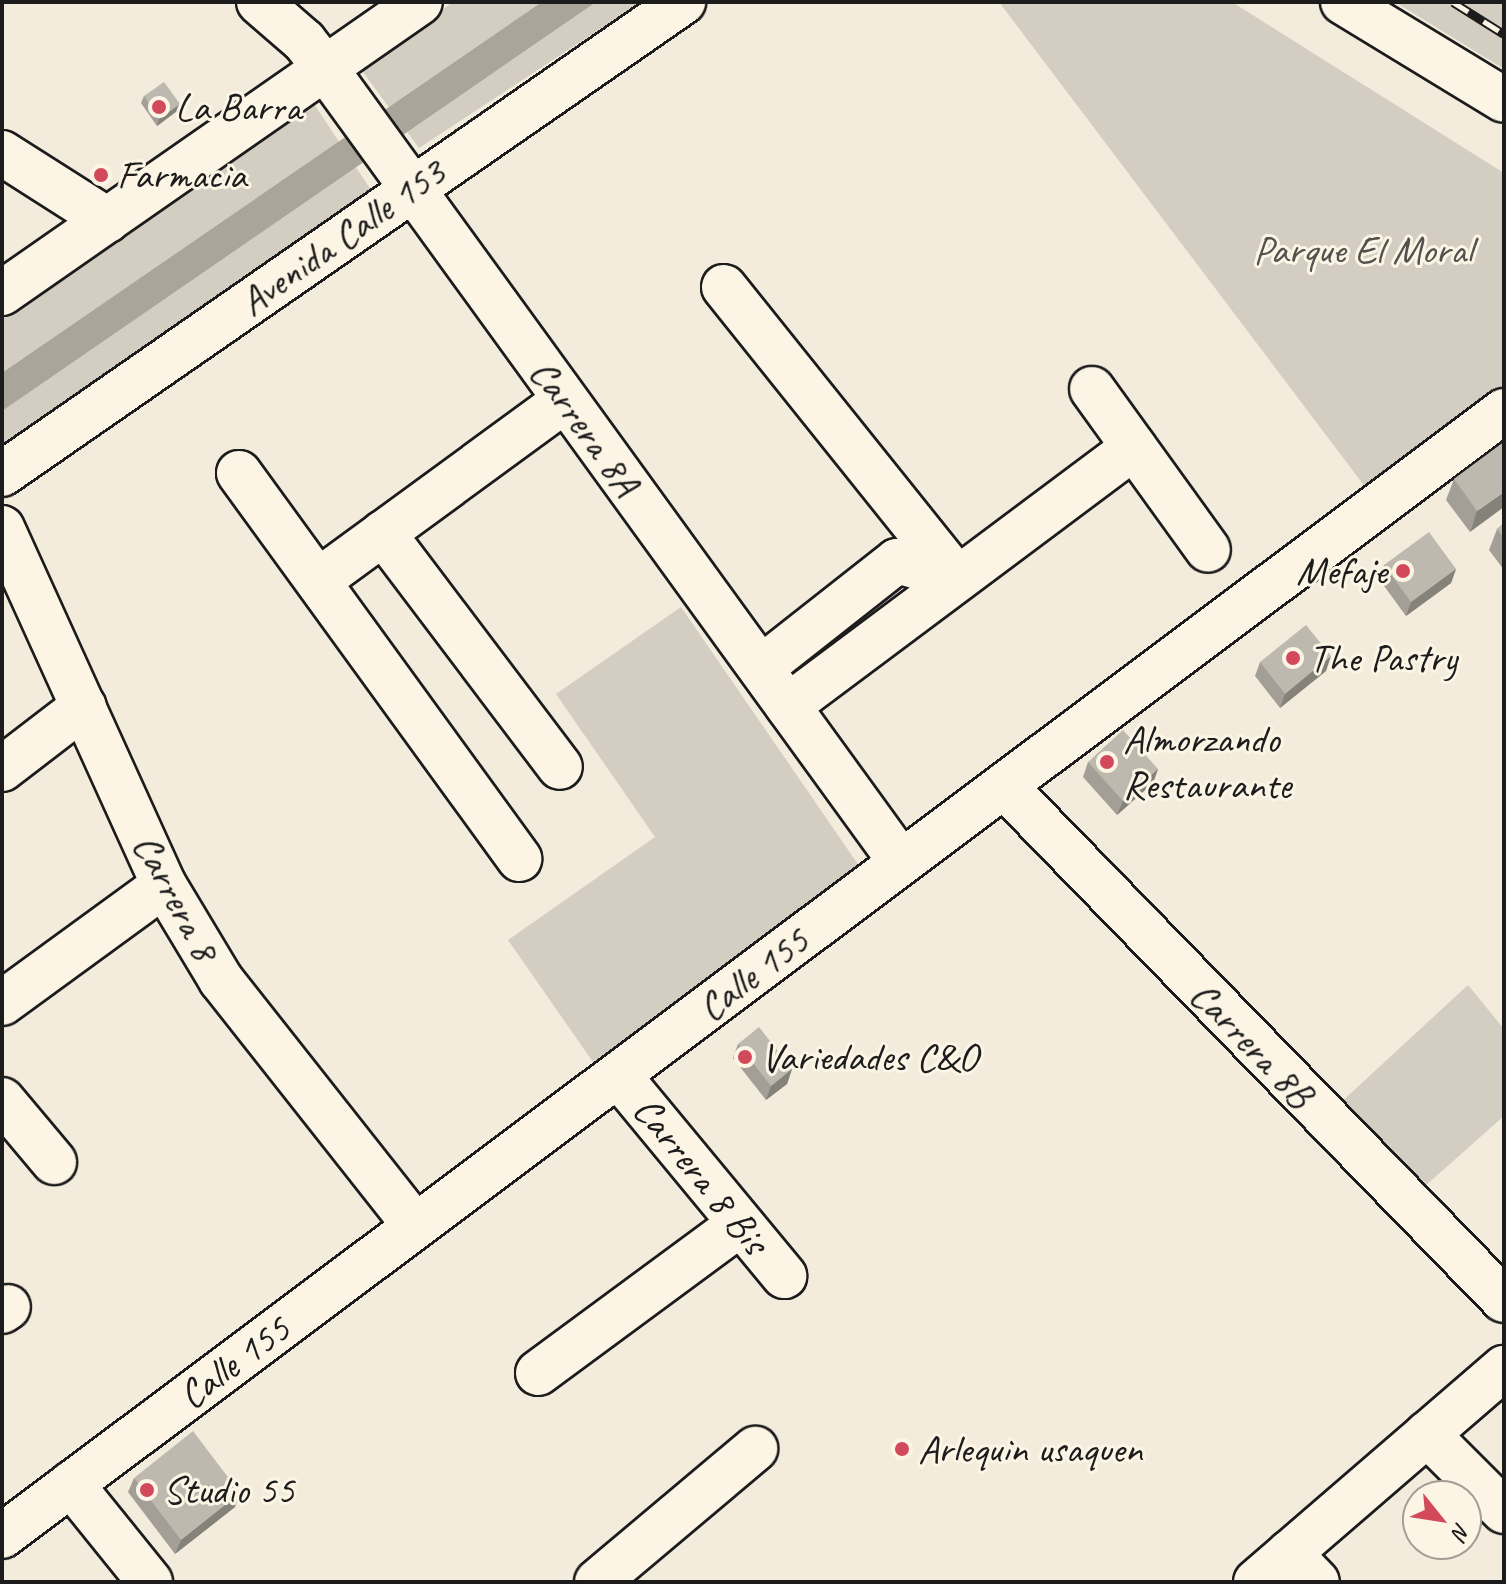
<!DOCTYPE html>
<html>
<head>
<meta charset="utf-8">
<style>
  body { margin:0 }
  #map { position:relative; width:1506px; height:1584px; overflow:hidden; background:#f3ecdd; font-family:Caveat,sans-serif }
  div>[style] { position:absolute }
  .green>* { inset:0; background:#d3cec1 }
  .water>* { inset:0; background:#aaa59b }
  .roads { filter:drop-shadow(2px 0 #1c1c1c) drop-shadow(-2px 0 #1c1c1c) drop-shadow(0 2px #1c1c1c) drop-shadow(0 -2px #1c1c1c) }
  .minor>* { height:44px; margin:-22px; padding:0 22px; transform-origin:22px; border-radius:22px; background:#fcf5e5 }
  .major>* { height:44px; margin:-22px; padding:0 22px; transform-origin:22px; border-radius:22px; background:#fcf5e5 }
  .rail>* { height:9px; margin-top:-4.5px; transform-origin:0; background:repeating-linear-gradient(90deg,#fcf5e5 0 18px,#1c1c1c 0 36px); box-sizing:border-box; border-block:2px solid #1c1c1c }
  .wall>* { inset:0; background:#a39f96 }
  .shaded-wall>* { inset:0; background:#85827a }
  .building>* { inset:0; background:#beb9ae }
  .dots>* { width:22px; height:22px; translate:-50% -50%; box-sizing:border-box; border:4px solid #fcf5e5; border-radius:50% }
  span { translate:-50% -50%; white-space:nowrap; text-align:center; line-height:1.15; -webkit-text-stroke:6px #fcf5e5; paint-order:stroke }
  .poi-label { font-size:40px; color:#1c1c1c }
  .left { translate:0 -50%; text-align:left }
  .right { translate:-100% -50%; text-align:right }
  .street-label { font-size:40px; color:#1c1c1c }
  .park-label { font-size:40px; color:#53514e }
  .frame { position:absolute; inset:0; border:4px solid #1c1c1c; pointer-events:none }
  .north { position:absolute; left:1402px; top:1480px; width:80px; height:80px; box-sizing:border-box; background:#fcf5e5; border:2px solid #a29e95; border-radius:50%; rotate:120deg; font-size:22px; font-weight:700; line-height:32px; text-align:center; color:#1c1c1c }
  .north::after { content:''; display:block; margin:auto; width:28px; height:36px; background:#d1495b; clip-path:polygon(50% 0,100% 100%,50% 72%,0 100%) }
</style>
</head>
<body>
<div id="map">
  <div class="green">
    <div style="clip-path:polygon(453px 2px,641px 2px,419px 148px,360px 68px)"></div>
    <div style="clip-path:polygon(999px 2px,1232px 2px,1504px 173px,1504px 389px,1369px 492px)"></div>
    <div style="clip-path:polygon(1395px 2px,1503px 2px,1504px 69px)"></div>
    <div style="clip-path:polygon(314px 104px,375px 196px,2px 456px,2px 317px)"></div>
    <div style="clip-path:polygon(681px 607px,864px 873px,593px 1062px,508px 940px,655px 837px,556px 694px)"></div>
    <div style="clip-path:polygon(1468px 985px,1504px 1029px,1504px 1116px,1407px 1202px,1324px 1118px)"></div>
  </div>
  <div class="water">
    <div style="clip-path:polygon(542px 2px,596px 2px,2px 411px,2px 373px)"></div>
  </div>
  <div class="roads">
    <div class="minor">
      <div style="left:259px;top:2px;width:60px;rotate:40.9deg"></div>
      <div style="left:304px;top:41px;width:34px;rotate:52deg"></div>
      <div style="left:325px;top:68px;width:981px;rotate:54.04deg"></div>
      <div style="left:2px;top:153px;width:125px;rotate:32.5deg"></div>
      <div style="left:724px;top:287px;width:373px;rotate:51.3deg"></div>
      <div style="left:1092px;top:389px;width:198px;rotate:54.2deg"></div>
      <div style="left:239px;top:473px;width:477px;rotate:54deg"></div>
      <div style="left:2px;top:528px;width:392px;rotate:65.6deg"></div>
      <div style="left:164px;top:885px;width:111px;rotate:59deg"></div>
      <div style="left:221px;top:980px;width:313px;rotate:51.7deg"></div>
      <div style="left:383px;top:533px;width:293px;rotate:52.9deg"></div>
      <div style="left:318px;top:581px;width:306px;rotate:-36.2deg"></div>
      <div style="left:761px;top:668px;width:173px;rotate:-38.2deg"></div>
      <div style="left:897px;top:561px;width:62px;rotate:15.8deg"></div>
      <div style="left:788px;top:706px;width:432px;rotate:-36.8deg"></div>
      <div style="left:2px;top:769px;width:103px;rotate:-37.5deg"></div>
      <div style="left:1004px;top:786px;width:717px;rotate:45.79deg"></div>
      <div style="left:2px;top:1003px;width:200px;rotate:-36.1deg"></div>
      <div style="left:618px;top:1075px;width:261px;rotate:50.4deg"></div>
      <div style="left:2px;top:1100px;width:81px;rotate:50deg"></div>
      <div style="left:2px;top:1311px;width:7px;rotate:-34deg"></div>
      <div style="left:538px;top:1373px;width:251px;rotate:-36.4deg"></div>
      <div style="left:1427px;top:1434px;width:109px;rotate:45deg"></div>
      <div style="left:71px;top:1484px;width:126px;rotate:51.1deg"></div>
      <div style="left:2px;top:1536px;width:1877px;rotate:-36.83deg"></div>
      <div style="left:1289px;top:1553px;width:40px;rotate:46deg"></div>
      <div style="left:597px;top:1582px;width:207px;rotate:-40.1deg"></div>
      <div style="left:1256px;top:1582px;width:328px;rotate:-40.8deg"></div>
    </div>
    <div class="major">
      <div style="left:1343px;top:2px;width:188px;rotate:31.3deg"></div>
      <div style="left:2px;top:293px;width:509px;rotate:-34.84deg"></div>
      <div style="left:2px;top:474px;width:829px;rotate:-34.73deg"></div>
    </div>
  </div>
  <div class="rail">
    <div style="left:1453px;top:2px;width:60px;rotate:32.1deg"></div>
  </div>
  <div class="wall">
    <div style="clip-path:polygon(144px 96px,180px 104px,177px 111px,157px 126px,141px 103px)"></div>
    <div style="clip-path:polygon(1504px 442px,1470px 532px,1446px 500px,1454px 479px)"></div>
    <div style="clip-path:polygon(1504px 523px,1504px 570px,1489px 550px,1497px 529px)"></div>
    <div style="clip-path:polygon(1384px 565px,1456px 569px,1451px 583px,1406px 616px,1379px 579px)"></div>
    <div style="clip-path:polygon(1260px 662px,1326px 671px,1280px 708px,1255px 676px)"></div>
    <div style="clip-path:polygon(1088px 762px,1158px 769px,1153px 783px,1117px 815px,1083px 777px)"></div>
    <div style="clip-path:polygon(738px 1044px,792px 1069px,787px 1084px,766px 1100px,733px 1058px)"></div>
    <div style="clip-path:polygon(134px 1478px,235px 1507px,175px 1554px,128px 1492px)"></div>
  </div>
  <div class="shaded-wall">
    <div style="clip-path:polygon(180px 104px,177px 111px,157px 126px,159px 119px)"></div>
    <div style="clip-path:polygon(1504px 492px,1504px 507px,1470px 532px,1477px 511px)"></div>
    <div style="clip-path:polygon(1456px 569px,1451px 583px,1406px 616px,1411px 602px)"></div>
    <div style="clip-path:polygon(1331px 656px,1326px 671px,1280px 708px,1285px 694px)"></div>
    <div style="clip-path:polygon(1158px 769px,1153px 783px,1117px 815px,1123px 801px)"></div>
    <div style="clip-path:polygon(792px 1069px,787px 1084px,766px 1100px,771px 1086px)"></div>
    <div style="clip-path:polygon(240px 1493px,235px 1507px,175px 1554px,181px 1540px)"></div>
  </div>
  <div class="building">
    <div style="clip-path:polygon(164px 82px,180px 104px,159px 119px,144px 96px)"></div>
    <div style="clip-path:polygon(1504px 442px,1504px 492px,1477px 511px,1454px 479px)"></div>
    <div style="clip-path:polygon(1504px 523px,1504px 538px,1497px 529px)"></div>
    <div style="clip-path:polygon(1429px 532px,1456px 569px,1411px 602px,1384px 565px)"></div>
    <div style="clip-path:polygon(1306px 625px,1331px 656px,1285px 694px,1260px 662px)"></div>
    <div style="clip-path:polygon(1123px 730px,1158px 769px,1123px 801px,1088px 762px)"></div>
    <div style="clip-path:polygon(759px 1027px,792px 1069px,771px 1086px,738px 1044px)"></div>
    <div style="clip-path:polygon(193px 1431px,240px 1493px,181px 1540px,134px 1478px)"></div>
  </div>
  <div class="dots">
    <div style="left:159px;top:107px;background:#d1495b"></div>
    <div style="left:101px;top:175px;background:#d1495b"></div>
    <div style="left:1403px;top:571px;background:#d1495b"></div>
    <div style="left:1293px;top:658px;background:#d1495b"></div>
    <div style="left:1107px;top:762px;background:#d1495b"></div>
    <div style="left:745px;top:1057px;background:#d1495b"></div>
    <div style="left:902px;top:1449px;background:#d1495b"></div>
    <div style="left:147px;top:1490px;background:#d1495b"></div>
  </div>
  <div class="poi-label">
    <span class="left" style="left:175px;top:107px">La Barra</span>
    <span class="left" style="left:117px;top:175px">Farmacia</span>
    <span class="right" style="left:1387px;top:571px">Mefaje</span>
    <span class="left" style="left:1309px;top:658px">The Pastry</span>
    <span class="left" style="left:1123px;top:762px">Almorzando<br>Restaurante</span>
    <span class="left" style="left:761px;top:1057px">Variedades C&amp;O</span>
    <span class="left" style="left:918px;top:1449px">Arlequin usaquen</span>
    <span class="left" style="left:163px;top:1490px">Studio 55</span>
  </div>
  <div class="street-label">
    <span style="left:342px;top:237px;rotate:-35deg">Avenida Calle 153</span>
    <span style="left:585px;top:427px;rotate:54deg">Carrera 8A</span>
    <span style="left:176px;top:897px;rotate:62deg">Carrera 8</span>
    <span style="left:753px;top:974px;rotate:-37deg">Calle 155</span>
    <span style="left:1252px;top:1044px;rotate:46deg">Carrera 8B</span>
    <span style="left:701px;top:1175px;rotate:51deg">Carrera 8 Bis</span>
    <span style="left:234px;top:1362px;rotate:-37deg">Calle 155</span>
  </div>
  <div class="park-label">
    <span style="left:1363px;top:250px">Parque El Moral</span>
  </div>
  <div class="frame"></div>
  <div class="north">N</div>
</div>
</body>
</html>
